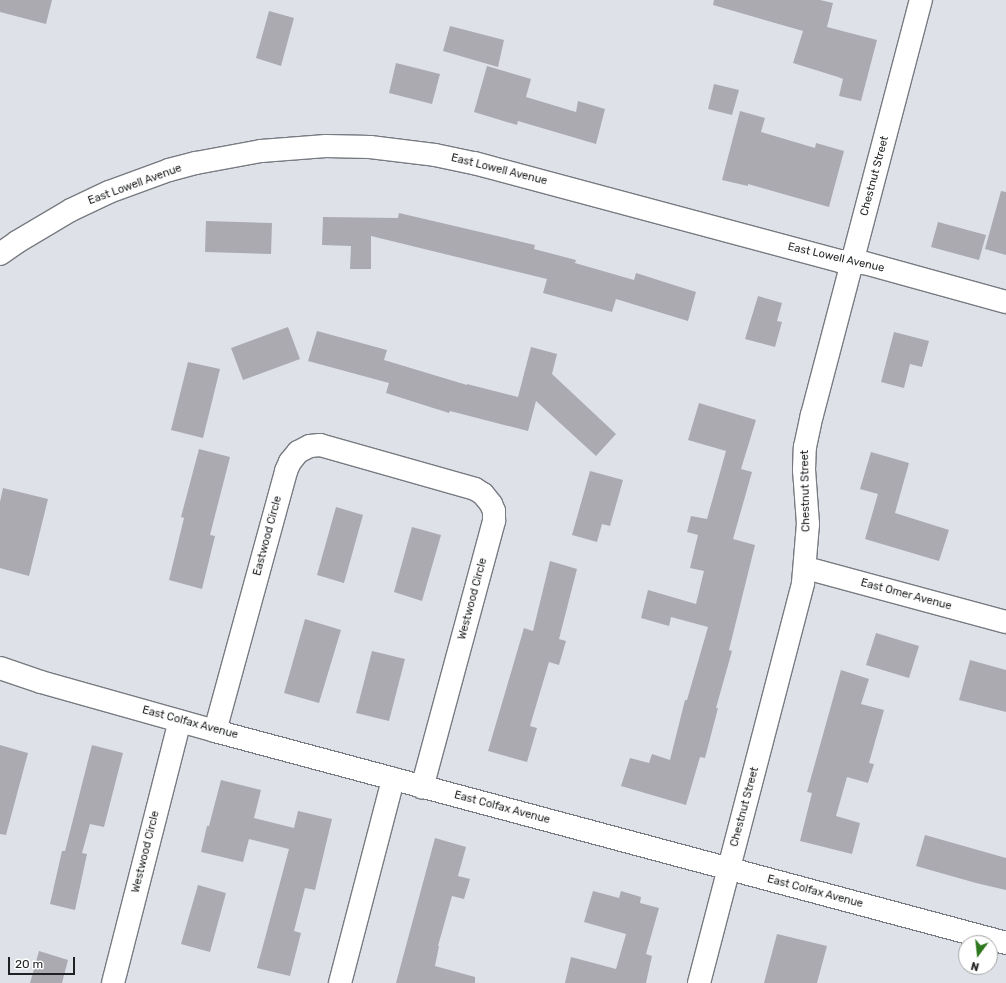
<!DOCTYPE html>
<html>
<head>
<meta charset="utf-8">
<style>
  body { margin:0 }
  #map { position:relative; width:1006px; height:983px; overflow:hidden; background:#dee2e8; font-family:Rubik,sans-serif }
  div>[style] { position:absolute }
  .building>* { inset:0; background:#abaab1 }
  .roads { filter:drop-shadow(1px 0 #787b81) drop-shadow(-1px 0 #787b81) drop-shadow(0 1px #787b81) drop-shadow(0 -1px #787b81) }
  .street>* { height:22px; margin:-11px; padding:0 11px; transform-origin:11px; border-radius:11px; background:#fff }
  span { translate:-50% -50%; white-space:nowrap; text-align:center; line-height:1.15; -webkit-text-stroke:3.5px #fff; paint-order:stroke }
  .street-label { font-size:11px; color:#1f2123 }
  .north { position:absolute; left:958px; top:935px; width:40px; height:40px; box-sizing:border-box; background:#fff; border:1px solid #a5a6a7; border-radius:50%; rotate:195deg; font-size:11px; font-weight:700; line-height:16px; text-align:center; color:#1f2123 }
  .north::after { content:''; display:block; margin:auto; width:14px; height:18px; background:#2d771d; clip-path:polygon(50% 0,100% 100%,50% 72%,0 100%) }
  .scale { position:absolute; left:8px; top:957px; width:67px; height:18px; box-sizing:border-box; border:2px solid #1f2123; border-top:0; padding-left:5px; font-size:12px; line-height:14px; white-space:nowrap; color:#1f2123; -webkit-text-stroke:3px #fff; paint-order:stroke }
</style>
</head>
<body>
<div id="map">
  <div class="building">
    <div style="clip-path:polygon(0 0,52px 0,46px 24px,0 12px)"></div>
    <div style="clip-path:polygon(714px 0,820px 0,833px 3px,827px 27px,877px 40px,861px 101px,839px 96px,843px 79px,838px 77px,793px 63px,803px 31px,713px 5px)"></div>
    <div style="clip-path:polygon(269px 11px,294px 18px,281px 66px,256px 58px)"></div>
    <div style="clip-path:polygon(450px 26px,504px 40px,498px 67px,443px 51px)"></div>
    <div style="clip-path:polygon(396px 63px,440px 74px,432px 104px,389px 93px)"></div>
    <div style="clip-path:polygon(487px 66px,531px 79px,526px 97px,576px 112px,578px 101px,605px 109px,596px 144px,518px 121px,517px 125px,474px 112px)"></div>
    <div style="clip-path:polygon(714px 84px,739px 90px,732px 115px,708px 109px)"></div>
    <div style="clip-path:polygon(740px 111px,765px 118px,761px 132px,815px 148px,816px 143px,844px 151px,829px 207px,748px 184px,748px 186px,722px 180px)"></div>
    <div style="clip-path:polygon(1001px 191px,1006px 192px,1006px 255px,985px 249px)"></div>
    <div style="clip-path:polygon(399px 213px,535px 245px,534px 249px,576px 260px,575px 263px,634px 280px,636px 273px,696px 292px,688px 321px,616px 299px,612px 312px,543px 293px,547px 279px,371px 236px,371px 269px,350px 269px,351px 246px,322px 245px,323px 217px,398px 218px)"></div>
    <div style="clip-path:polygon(206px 221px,272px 223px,271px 254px,205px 252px)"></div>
    <div style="clip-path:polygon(938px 222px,986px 235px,979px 260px,931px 247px)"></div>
    <div style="clip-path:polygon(758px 296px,782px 303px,777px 321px,782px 322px,775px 347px,745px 339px)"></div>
    <div style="clip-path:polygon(288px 327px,300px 359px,243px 380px,231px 348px)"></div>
    <div style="clip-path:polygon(317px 331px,387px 350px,384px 360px,467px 385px,467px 384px,518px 397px,531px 347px,557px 354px,552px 374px,616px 434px,596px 456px,536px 401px,528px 431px,450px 411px,449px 413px,386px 393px,389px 383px,308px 361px)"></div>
    <div style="clip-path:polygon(894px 332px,929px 341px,922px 367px,910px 364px,904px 388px,881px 382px)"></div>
    <div style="clip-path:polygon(188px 362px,220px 369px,203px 438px,171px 430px)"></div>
    <div style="clip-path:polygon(699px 403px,756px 420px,741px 469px,752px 472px,733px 539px,755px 545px,729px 650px,732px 651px,716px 708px,718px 708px,705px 758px,700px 757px,686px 805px,621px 786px,630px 758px,649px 763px,652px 754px,670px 760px,685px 700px,687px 700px,708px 627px,671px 617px,669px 626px,641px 618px,648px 590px,696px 604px,704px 571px,690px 568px,698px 535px,687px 532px,691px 516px,707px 519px,726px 451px,688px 440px)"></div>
    <div style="clip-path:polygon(199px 449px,230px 457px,210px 535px,215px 536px,202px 589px,169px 580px,184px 518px,181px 517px)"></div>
    <div style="clip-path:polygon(871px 452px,909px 463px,895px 513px,949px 530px,939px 561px,865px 539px,878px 494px,860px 489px)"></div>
    <div style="clip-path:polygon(590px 471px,623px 480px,610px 526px,602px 524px,597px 542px,572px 535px)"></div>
    <div style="clip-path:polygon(3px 488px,48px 499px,29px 576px,0 568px,0 502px)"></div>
    <div style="clip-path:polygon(336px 507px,363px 515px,344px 583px,317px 575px)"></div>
    <div style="clip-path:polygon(412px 527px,441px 535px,422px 601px,394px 592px)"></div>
    <div style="clip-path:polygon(550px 561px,577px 569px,559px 639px,566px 641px,559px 665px,549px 662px,530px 726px,537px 728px,527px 762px,488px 751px,524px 628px,533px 631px)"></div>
    <div style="clip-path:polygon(305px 619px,341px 630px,319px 703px,284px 693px)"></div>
    <div style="clip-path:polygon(876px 633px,919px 646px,909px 678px,866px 665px)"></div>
    <div style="clip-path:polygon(372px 651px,405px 659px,389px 721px,356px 713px)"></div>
    <div style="clip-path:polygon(970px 660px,1006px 670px,1006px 712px,959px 700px)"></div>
    <div style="clip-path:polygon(841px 670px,869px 679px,861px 704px,884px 710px,869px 763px,874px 764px,868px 783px,847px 777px,836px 816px,860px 823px,852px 854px,800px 841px,812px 793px,807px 792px)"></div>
    <div style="clip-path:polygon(0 745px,28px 753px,6px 835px,0 834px)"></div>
    <div style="clip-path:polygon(92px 745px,123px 753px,104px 827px,90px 824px,82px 853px,87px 854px,75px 910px,50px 904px,62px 851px,65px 851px)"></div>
    <div style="clip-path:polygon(221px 780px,261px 790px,254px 818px,294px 828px,298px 811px,332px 819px,315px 890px,305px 888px,294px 931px,301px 933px,290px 976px,257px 968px,289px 849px,249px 839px,243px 862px,201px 852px,207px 826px,209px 826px)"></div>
    <div style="clip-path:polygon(925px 835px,1006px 858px,1006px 890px,976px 883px,916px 866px)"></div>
    <div style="clip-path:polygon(435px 838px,466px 847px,458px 876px,470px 879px,464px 899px,452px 896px,438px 946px,439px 946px,435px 966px,475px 977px,475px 983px,396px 983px)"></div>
    <div style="clip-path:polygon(198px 885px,226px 893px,210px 952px,181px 944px)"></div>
    <div style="clip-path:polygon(593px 891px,619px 898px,621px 891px,641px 897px,640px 903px,659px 908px,646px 954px,652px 956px,646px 983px,565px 983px,571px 957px,616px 969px,626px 934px,584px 922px)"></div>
    <div style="clip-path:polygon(777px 934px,827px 946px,817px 983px,764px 983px)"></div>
    <div style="clip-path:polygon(39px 951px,68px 960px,62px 983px,30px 983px)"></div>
  </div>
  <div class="roads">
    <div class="street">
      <div style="left:0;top:254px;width:21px;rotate:-35deg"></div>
      <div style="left:17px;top:242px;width:63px;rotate:-30.7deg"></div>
      <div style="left:71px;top:210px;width:42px;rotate:-25.3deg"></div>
      <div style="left:109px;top:192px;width:64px;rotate:-20.1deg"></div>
      <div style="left:169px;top:170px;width:28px;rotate:-15deg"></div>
      <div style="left:196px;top:163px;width:66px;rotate:-10.5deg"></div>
      <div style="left:261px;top:151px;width:65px;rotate:-4.4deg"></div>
      <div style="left:326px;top:146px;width:44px;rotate:1.3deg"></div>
      <div style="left:370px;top:147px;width:65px;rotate:7deg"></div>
      <div style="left:435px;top:155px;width:40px;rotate:12deg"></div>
      <div style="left:474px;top:163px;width:379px;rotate:15deg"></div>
      <div style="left:840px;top:261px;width:25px;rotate:5deg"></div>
      <div style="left:865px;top:263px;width:146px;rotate:15.5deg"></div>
      <div style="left:806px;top:568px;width:207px;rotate:15.1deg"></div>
      <div style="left:0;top:668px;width:43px;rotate:18.9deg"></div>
      <div style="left:41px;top:682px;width:181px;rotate:15.7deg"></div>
      <div style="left:215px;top:731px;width:819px;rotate:15deg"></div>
      <div style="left:215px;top:731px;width:270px;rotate:-74.7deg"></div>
      <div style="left:286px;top:471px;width:10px;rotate:-66deg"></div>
      <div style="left:290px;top:462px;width:13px;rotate:-51deg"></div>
      <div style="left:298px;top:452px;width:13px;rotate:-27deg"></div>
      <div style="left:310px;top:446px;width:10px;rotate:-6deg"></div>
      <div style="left:320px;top:445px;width:161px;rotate:15.8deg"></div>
      <div style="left:475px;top:489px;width:9px;rotate:32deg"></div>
      <div style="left:483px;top:494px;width:13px;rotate:51deg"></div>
      <div style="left:491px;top:504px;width:8px;rotate:67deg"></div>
      <div style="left:494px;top:511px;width:10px;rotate:90deg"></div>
      <div style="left:494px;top:521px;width:276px;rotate:105.1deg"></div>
      <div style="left:113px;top:983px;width:270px;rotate:-75.7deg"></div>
      <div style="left:340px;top:983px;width:211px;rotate:-75.4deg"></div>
      <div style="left:699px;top:983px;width:413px;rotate:-75.4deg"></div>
      <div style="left:803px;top:583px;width:59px;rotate:-85.2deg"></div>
      <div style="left:808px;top:524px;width:54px;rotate:-94.2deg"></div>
      <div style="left:804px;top:470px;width:23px;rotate:-88deg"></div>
      <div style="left:805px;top:447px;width:33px;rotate:-78deg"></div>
      <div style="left:812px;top:415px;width:429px;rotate:-75.3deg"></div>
    </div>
  </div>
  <div class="street-label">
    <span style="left:499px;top:170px;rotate:14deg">East Lowell Avenue</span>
    <span style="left:875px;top:176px;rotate:-75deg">Chestnut Street</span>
    <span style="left:135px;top:185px;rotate:-20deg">East Lowell Avenue</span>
    <span style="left:836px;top:258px;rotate:13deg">East Lowell Avenue</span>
    <span style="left:806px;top:491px;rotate:-91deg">Chestnut Street</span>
    <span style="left:268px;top:536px;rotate:-75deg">Eastwood Circle</span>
    <span style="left:906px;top:595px;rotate:15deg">East Omer Avenue</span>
    <span style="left:473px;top:599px;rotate:-75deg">Westwood Circle</span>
    <span style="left:190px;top:723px;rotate:15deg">East Colfax Avenue</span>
    <span style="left:745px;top:807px;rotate:-75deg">Chestnut Street</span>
    <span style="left:502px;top:808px;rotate:15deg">East Colfax Avenue</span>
    <span style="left:146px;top:852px;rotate:-76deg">Westwood Circle</span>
    <span style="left:815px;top:892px;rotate:15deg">East Colfax Avenue</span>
  </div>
  <div class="north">N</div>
  <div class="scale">20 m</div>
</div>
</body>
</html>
